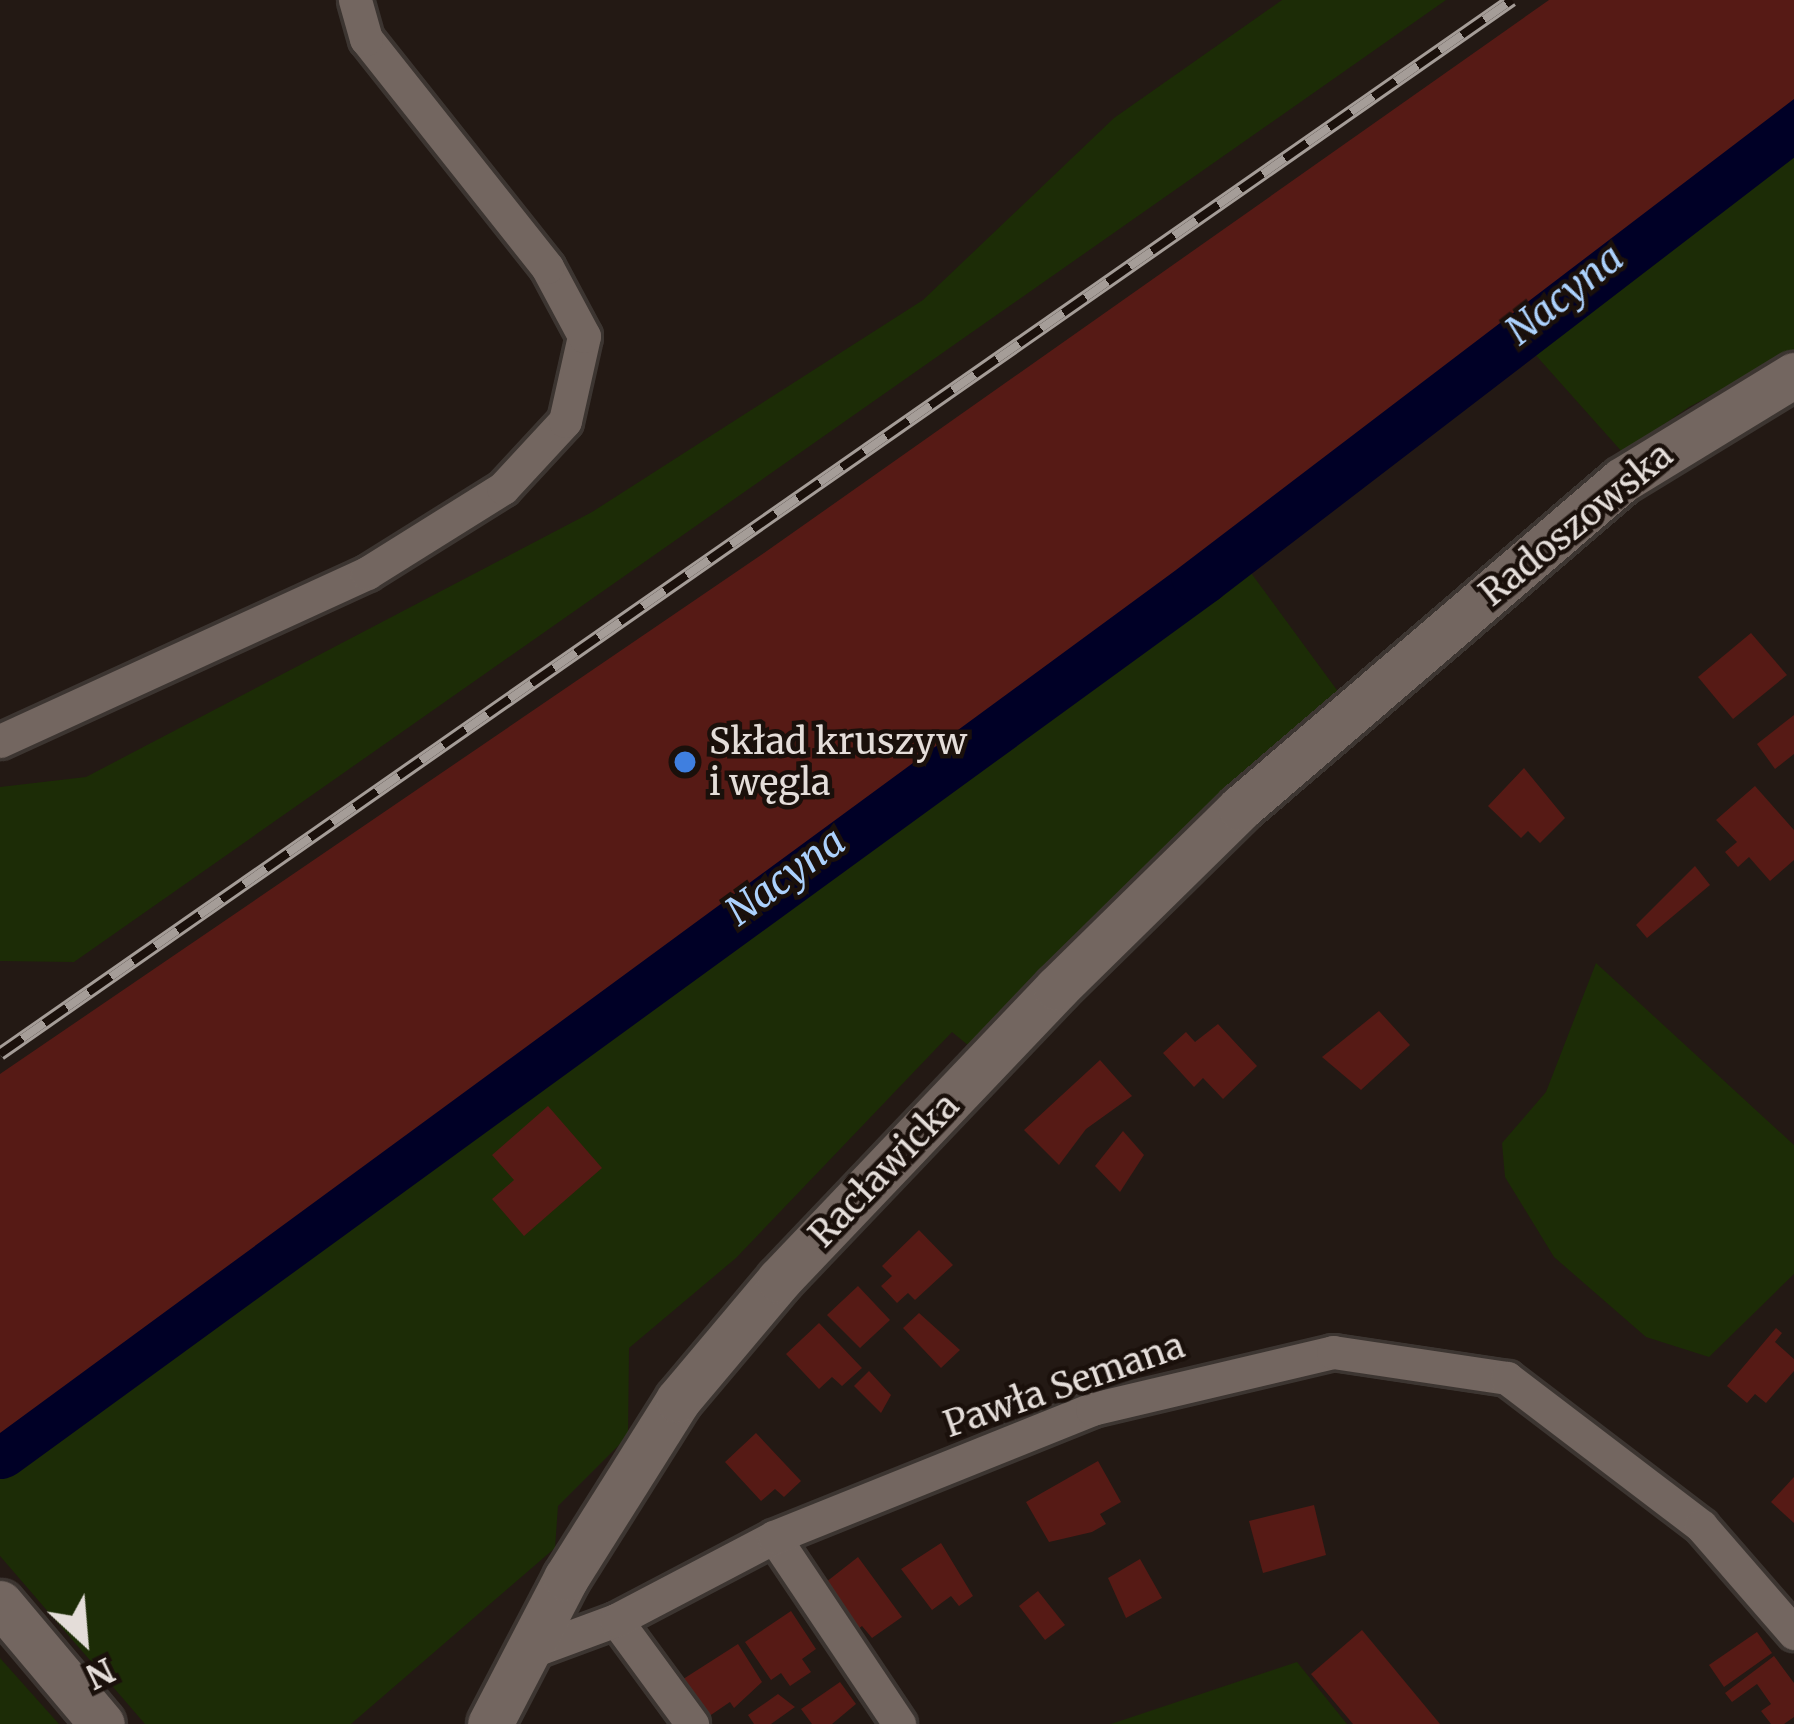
<!DOCTYPE html>
<html>
<head>
<meta charset="utf-8">
<style>
  body { margin:0 }
  #map { position:relative; width:1794px; height:1724px; overflow:hidden; background:#231914; font-family:Merriweather,serif }
  div>[style] { position:absolute }
  .green>* { inset:0; background:#1c2c06 }
  .river>* { height:60px; margin:-30px; padding:0 30px; transform-origin:30px; border-radius:30px; background:#000026 }
  .building>* { inset:0; background:#561a15 }
  .roads { filter:drop-shadow(3px 0 #3c3531) drop-shadow(-3px 0 #3c3531) drop-shadow(0 3px #3c3531) drop-shadow(0 -3px #3c3531) }
  .street>* { height:33px; margin:-16.5px; padding:0 16.5px; transform-origin:16.5px; border-radius:16.5px; background:#736660 }
  .secondary>* { height:45px; margin:-22.5px; padding:0 22.5px; transform-origin:22.5px; border-radius:22.5px; background:#736660 }
  .rail>* { height:14px; margin-top:-7px; transform-origin:0; background:repeating-linear-gradient(90deg,#1a100b 0 27px,#a59d98 0 54px); box-sizing:border-box; border-block:3px solid #a59d98 }
  .dots>* { width:33px; height:33px; translate:-50% -50%; box-sizing:border-box; border:6px solid #1a100b; border-radius:50% }
  span { translate:-50% -50%; white-space:nowrap; text-align:center; line-height:1.15; -webkit-text-stroke:9px #1a100b; paint-order:stroke }
  .street-label { font-size:36px; color:#e4ddd9 }
  .poi-label { font-size:36px; color:#e4ddd9 }
  .left { translate:0 -50%; text-align:left }
  .water-label { font-size:39px; color:#acd1fc; font-style:italic }
  .north { position:absolute; left:24px; top:1580px; width:120px; height:120px; -webkit-text-stroke:9px #1a100b; paint-order:stroke; rotate:154deg; font-size:33px; font-weight:700; line-height:48px; text-align:center; color:#e4ddd9 }
  .north::after { content:''; display:block; margin:auto; width:42px; height:54px; background:#e4ddd9; clip-path:polygon(50% 0,100% 100%,50% 72%,0 100%) }
</style>
</head>
<body>
<div id="map">
  <div class="green">
    <div style="clip-path:polygon(1282px 0,1446px 0,74px 962px,0 961px,0 787px,86px 777px,592px 512px,923px 300px,1114px 118px)"></div>
    <div style="clip-path:polygon(1794px 148px,1794px 352px,1689px 407px,1623px 453px,1524px 342px)"></div>
    <div style="clip-path:polygon(1243px 562px,1345px 701px,980px 1055px,952px 1032px,736px 1258px,629px 1348px,628px 1436px,558px 1506px,555px 1548px,351px 1724px,145px 1724px,0 1556px,0 1458px,857px 854px)"></div>
    <div style="clip-path:polygon(1596px 963px,1794px 1145px,1794px 1274px,1709px 1357px,1646px 1337px,1554px 1257px,1505px 1177px,1502px 1143px,1546px 1092px)"></div>
    <div style="clip-path:polygon(0 1658px,59px 1724px,0 1724px)"></div>
    <div style="clip-path:polygon(1297px 1662px,1347px 1724px,1111px 1724px)"></div>
  </div>
  <div class="river">
    <div style="left:0;top:1449px;width:1485px;rotate:-36.04deg"></div>
    <div style="left:1201px;top:575px;width:747px;rotate:-37.5deg"></div>
  </div>
  <div class="building">
    <div style="clip-path:polygon(1549px 0,1794px 0,1794px 99px,1176px 570px,0 1433px,0 1074px,764px 553px)"></div>
    <div style="clip-path:polygon(1751px 633px,1787px 675px,1733px 719px,1698px 677px)"></div>
    <div style="clip-path:polygon(1794px 715px,1794px 754px,1775px 769px,1757px 744px)"></div>
    <div style="clip-path:polygon(1524px 768px,1565px 818px,1540px 843px,1528px 831px,1521px 838px,1488px 806px)"></div>
    <div style="clip-path:polygon(1755px 786px,1794px 830px,1794px 860px,1770px 881px,1749px 857px,1738px 867px,1725px 852px,1737px 842px,1716px 820px)"></div>
    <div style="clip-path:polygon(1695px 866px,1710px 885px,1647px 938px,1636px 925px)"></div>
    <div style="clip-path:polygon(1379px 1011px,1410px 1045px,1361px 1090px,1322px 1057px)"></div>
    <div style="clip-path:polygon(1218px 1024px,1257px 1066px,1223px 1099px,1203px 1078px,1194px 1087px,1163px 1053px,1186px 1032px,1195px 1042px)"></div>
    <div style="clip-path:polygon(1100px 1060px,1132px 1096px,1086px 1129px,1059px 1165px,1024px 1130px)"></div>
    <div style="clip-path:polygon(548px 1106px,602px 1168px,524px 1236px,492px 1199px,514px 1180px,492px 1155px)"></div>
    <div style="clip-path:polygon(1123px 1131px,1144px 1155px,1120px 1192px,1095px 1166px)"></div>
    <div style="clip-path:polygon(919px 1230px,953px 1265px,915px 1300px,908px 1293px,897px 1303px,881px 1286px,892px 1276px,882px 1266px)"></div>
    <div style="clip-path:polygon(858px 1286px,890px 1320px,860px 1348px,827px 1315px)"></div>
    <div style="clip-path:polygon(919px 1313px,960px 1350px,941px 1368px,903px 1328px)"></div>
    <div style="clip-path:polygon(819px 1323px,862px 1368px,842px 1386px,832px 1377px,819px 1389px,786px 1354px)"></div>
    <div style="clip-path:polygon(1776px 1328px,1782px 1333px,1775px 1342px,1794px 1359px,1794px 1371px,1766px 1403px,1755px 1394px,1747px 1403px,1727px 1386px)"></div>
    <div style="clip-path:polygon(869px 1371px,891px 1395px,881px 1413px,854px 1386px)"></div>
    <div style="clip-path:polygon(756px 1433px,801px 1481px,784px 1497px,775px 1489px,761px 1501px,725px 1462px)"></div>
    <div style="clip-path:polygon(1098px 1461px,1121px 1502px,1100px 1514px,1106px 1524px,1092px 1532px,1049px 1542px,1026px 1502px)"></div>
    <div style="clip-path:polygon(1794px 1477px,1794px 1523px,1771px 1502px)"></div>
    <div style="clip-path:polygon(1314px 1505px,1326px 1555px,1263px 1573px,1249px 1521px)"></div>
    <div style="clip-path:polygon(941px 1543px,973px 1596px,959px 1606px,951px 1596px,932px 1610px,901px 1569px)"></div>
    <div style="clip-path:polygon(858px 1557px,902px 1617px,872px 1638px,862px 1626px,856px 1631px,821px 1586px)"></div>
    <div style="clip-path:polygon(1140px 1559px,1162px 1598px,1126px 1618px,1108px 1578px)"></div>
    <div style="clip-path:polygon(1038px 1591px,1065px 1625px,1045px 1640px,1019px 1606px)"></div>
    <div style="clip-path:polygon(791px 1611px,816px 1649px,802px 1659px,811px 1672px,790px 1686px,781px 1673px,771px 1680px,745px 1642px)"></div>
    <div style="clip-path:polygon(1362px 1630px,1440px 1724px,1353px 1724px,1311px 1674px)"></div>
    <div style="clip-path:polygon(1757px 1632px,1772px 1653px,1724px 1687px,1709px 1665px)"></div>
    <div style="clip-path:polygon(738px 1644px,762px 1682px,734px 1708px,730px 1702px,702px 1721px,677px 1683px)"></div>
    <div style="clip-path:polygon(1774px 1656px,1794px 1683px,1794px 1717px,1784px 1724px,1771px 1724px,1761px 1711px,1771px 1704px,1757px 1684px,1732px 1702px,1725px 1693px)"></div>
    <div style="clip-path:polygon(840px 1682px,856px 1704px,832px 1724px,812px 1724px,801px 1709px)"></div>
    <div style="clip-path:polygon(778px 1694px,795px 1707px,771px 1724px,754px 1724px,748px 1715px)"></div>
  </div>
  <div class="roads">
    <div class="street">
      <div style="left:0;top:741px;width:404px;rotate:-24.6deg"></div>
      <div style="left:367px;top:573px;width:160px;rotate:-32deg"></div>
      <div style="left:503px;top:488px;width:91px;rotate:-47.2deg"></div>
      <div style="left:565px;top:421px;width:87px;rotate:-77.4deg"></div>
      <div style="left:584px;top:336px;width:78px;rotate:-118.2deg"></div>
      <div style="left:547px;top:267px;width:291px;rotate:-128.4deg"></div>
      <div style="left:366px;top:39px;width:41px;rotate:-105.8deg"></div>
      <div style="left:774px;top:1537px;width:225px;rotate:56.2deg"></div>
      <div style="left:616px;top:1620px;width:129px;rotate:53.8deg"></div>
      <div style="left:524px;top:1654px;width:98px;rotate:-20.3deg"></div>
      <div style="left:616px;top:1620px;width:178px;rotate:-27.7deg"></div>
      <div style="left:774px;top:1537px;width:343px;rotate:-21.9deg"></div>
      <div style="left:1092px;top:1409px;width:248px;rotate:-13.3deg"></div>
      <div style="left:1333px;top:1352px;width:176px;rotate:8.5deg"></div>
      <div style="left:1507px;top:1378px;width:244px;rotate:37.3deg"></div>
      <div style="left:1701px;top:1526px;width:142px;rotate:49deg"></div>
    </div>
    <div class="secondary">
      <div style="left:0;top:1603px;width:158px;rotate:49.9deg"></div>
      <div style="left:490px;top:1724px;width:165px;rotate:-62.5deg"></div>
      <div style="left:566px;top:1578px;width:210px;rotate:-57.8deg"></div>
      <div style="left:678px;top:1400px;width:157px;rotate:-49.9deg"></div>
      <div style="left:779px;top:1280px;width:403px;rotate:-46.4deg"></div>
      <div style="left:1057px;top:988px;width:257px;rotate:-44.5deg"></div>
      <div style="left:1240px;top:808px;width:503px;rotate:-40.65deg"></div>
      <div style="left:1622px;top:480px;width:202px;rotate:-31.4deg"></div>
    </div>
  </div>
  <div class="rail">
    <div style="left:0;top:1054px;width:1843px;rotate:-34.88deg"></div>
  </div>
  <div class="dots">
    <div style="left:685px;top:762px;background:#3f7fe0"></div>
  </div>
  <div class="street-label">
    <span style="left:1576px;top:524px;rotate:-39deg">Radoszowska</span>
    <span style="left:884px;top:1170px;rotate:-46deg">Racławicka</span>
    <span style="left:1064px;top:1385px;rotate:-19deg">Pawła Semana</span>
  </div>
  <div class="poi-label">
    <span class="left" style="left:709px;top:762px">Skład kruszyw<br>i węgla</span>
  </div>
  <div class="water-label">
    <span style="left:1565px;top:295px;rotate:-38deg">Nacyna</span>
    <span style="left:786px;top:877px;rotate:-36deg">Nacyna</span>
  </div>
  <div class="north">N</div>
</div>
</body>
</html>
